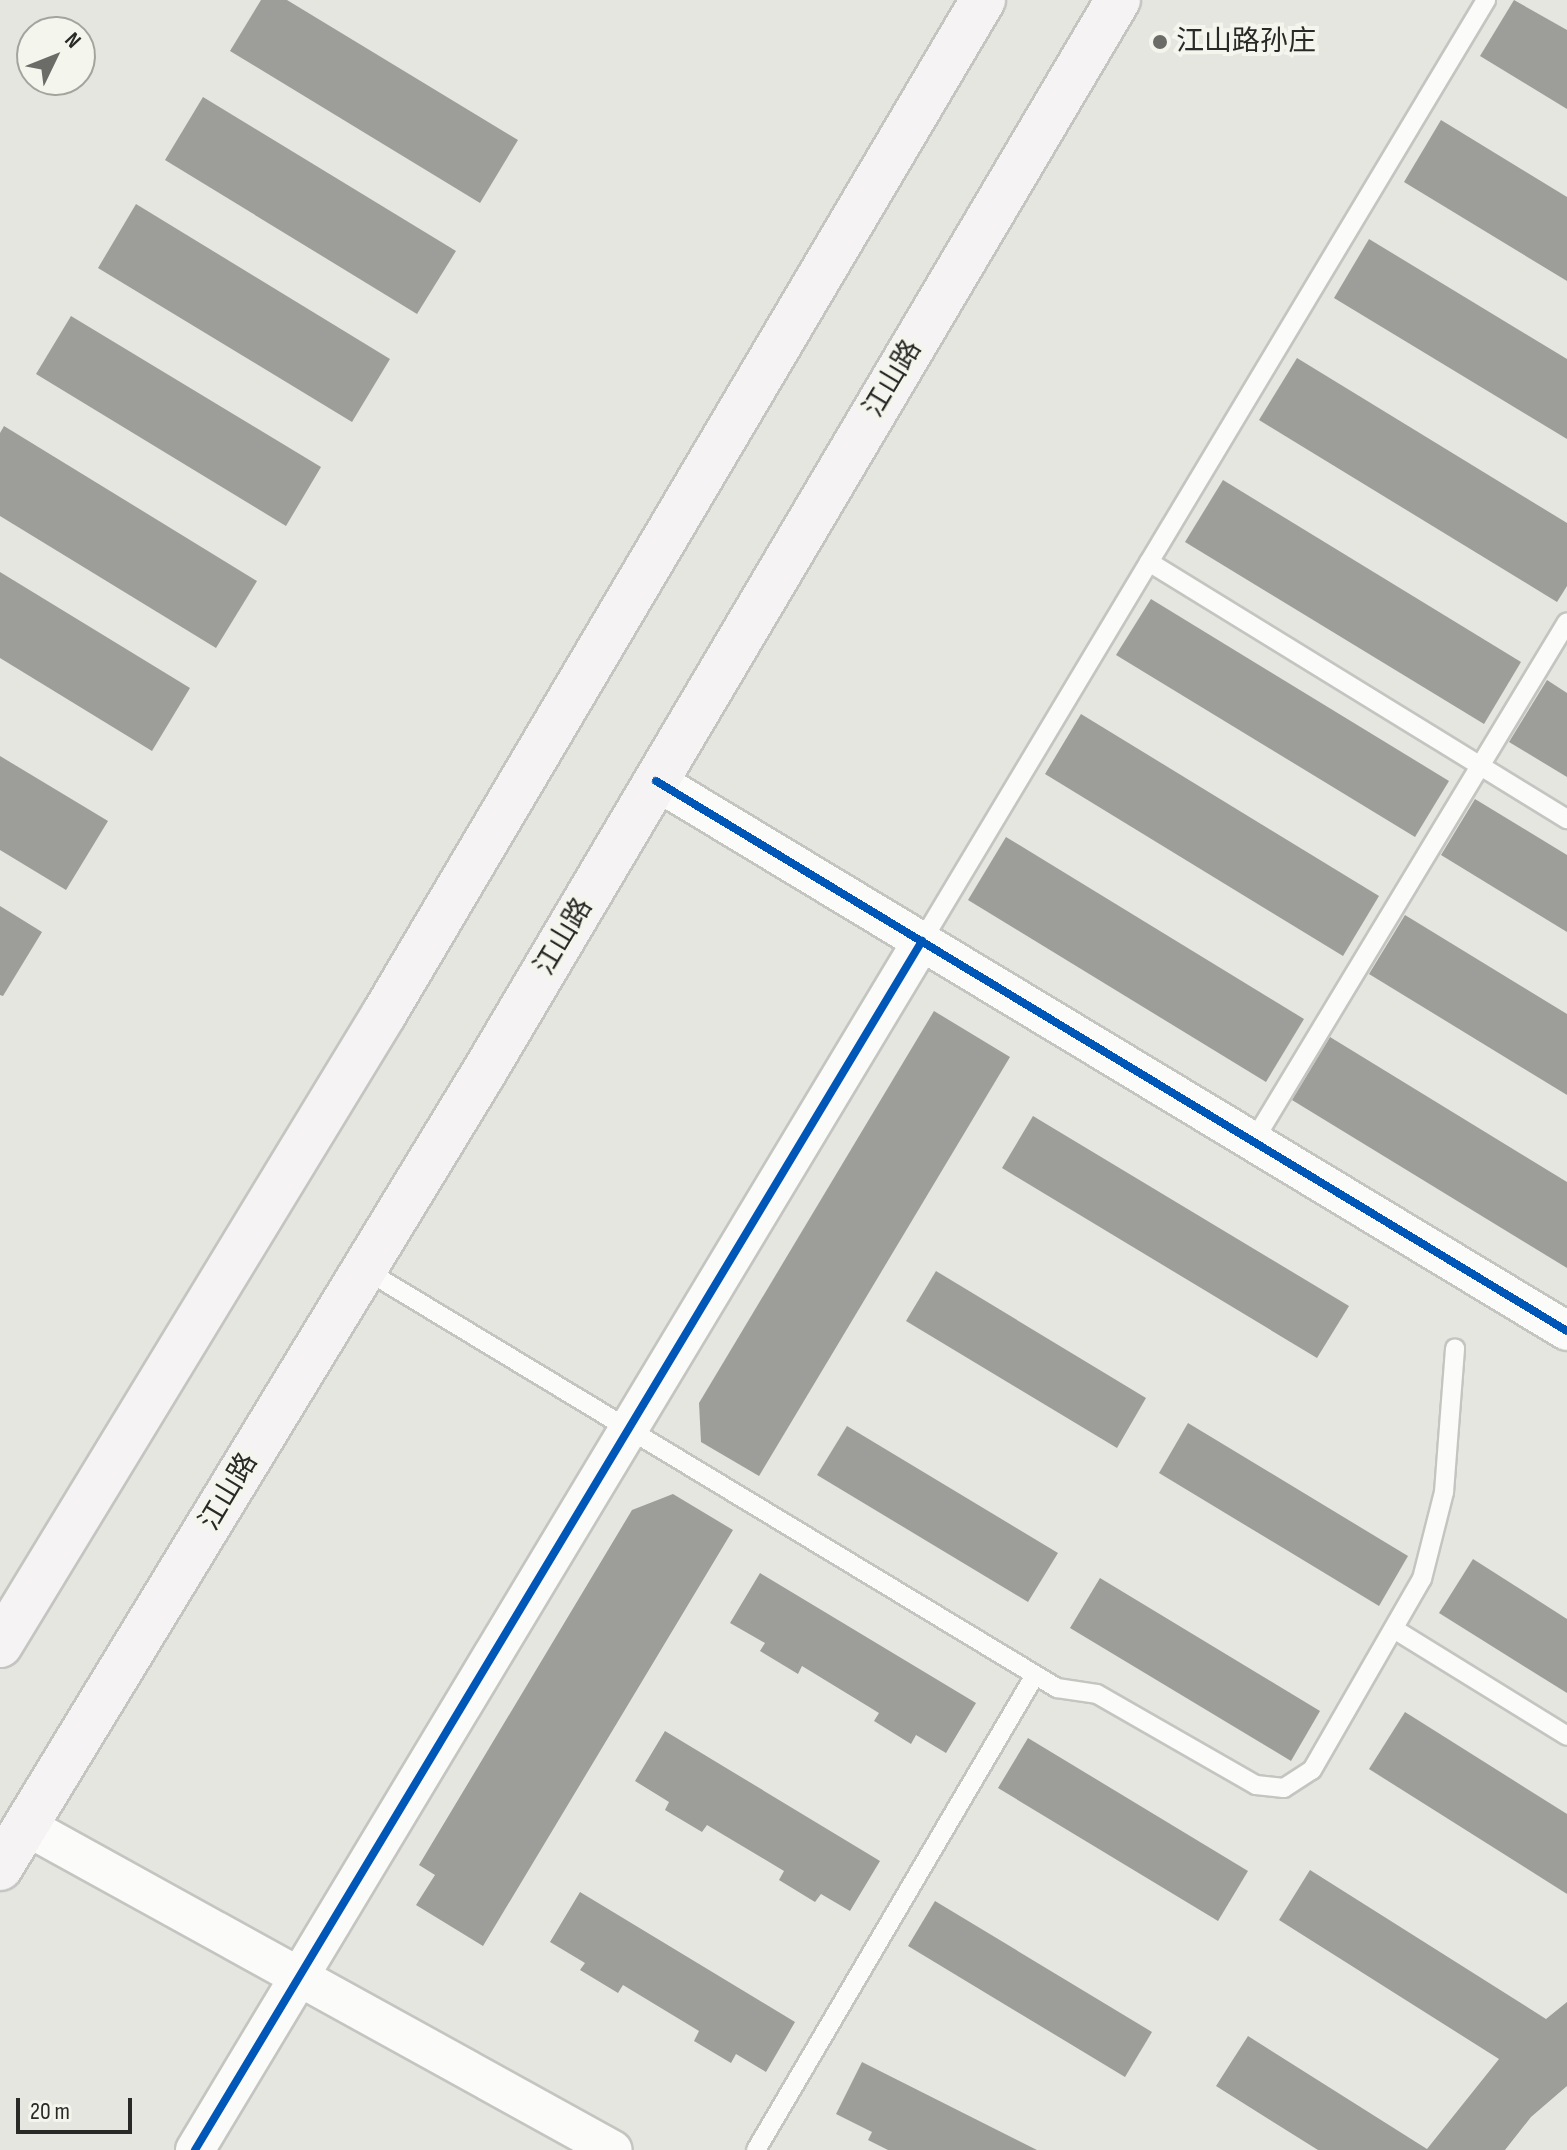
<!DOCTYPE html>
<html>
<head>
<meta charset="utf-8">
<style>
  body { margin:0 }
  #map { position:relative; width:1567px; height:2150px; overflow:hidden; background:#e6e6e1; font-family:"Sofia Sans Condensed","Noto Sans SC",sans-serif }
  div>[style] { position:absolute }
  .building>* { inset:0; background:#9d9d9a }
  .roads { filter:drop-shadow(2px 0 #c4c4c1) drop-shadow(-2px 0 #c4c4c1) drop-shadow(0 2px #c4c4c1) drop-shadow(0 -2px #c4c4c1) }
  .lane>* { height:18px; margin:-9px; padding:0 9px; transform-origin:9px; border-radius:9px; background:#fbfbfa }
  .street>* { height:38px; margin:-19px; padding:0 19px; transform-origin:19px; border-radius:19px; background:#fbfbfa }
  .secondary>* { height:44px; margin:-22px; padding:0 22px; transform-origin:22px; border-radius:22px; background:#f6f3f5 }
  .cycleway>* { height:8px; margin:-4px; padding:0 4px; transform-origin:4px; border-radius:4px; background:#0057b8 }
  .dots>* { width:22px; height:22px; translate:-50% -50%; box-sizing:border-box; border:4px solid #f4f5ec; border-radius:50% }
  span { translate:-50% -50%; white-space:nowrap; text-align:center; line-height:1.15; -webkit-text-stroke:8px #f4f5ec; paint-order:stroke }
  .poi-label { font-size:28px; color:#292a27 }
  .left { translate:0 -50%; text-align:left }
  .street-label { font-size:28px; color:#292a27 }
  .north { position:absolute; left:16px; top:16px; width:80px; height:80px; box-sizing:border-box; background:#f4f5ec; border:2px solid #a3a49d; border-radius:50%; rotate:47deg; font-size:22px; font-weight:700; line-height:32px; text-align:center; color:#292a27 }
  .north::after { content:''; display:block; margin:auto; width:28px; height:36px; background:#6b6c68; clip-path:polygon(50% 0,100% 100%,50% 72%,0 100%) }
  .scale { position:absolute; left:16px; top:2098px; width:116px; height:36px; box-sizing:border-box; border:4px solid #292a27; border-top:0; padding-left:10px; font-size:24px; line-height:28px; white-space:nowrap; color:#292a27; -webkit-text-stroke:6px #f4f5ec; paint-order:stroke }
</style>
</head>
<body>
<div id="map">
  <div class="building">
    <div style="clip-path:polygon(261px 0,287px 0,518px 140px,480px 203px,230px 51px)"></div>
    <div style="clip-path:polygon(1514px 0,1567px 30px,1567px 109px,1480px 56px)"></div>
    <div style="clip-path:polygon(203px 97px,456px 251px,417px 314px,165px 160px)"></div>
    <div style="clip-path:polygon(1441px 120px,1567px 197px,1567px 281px,1404px 182px)"></div>
    <div style="clip-path:polygon(136px 204px,390px 359px,352px 422px,98px 268px)"></div>
    <div style="clip-path:polygon(1369px 239px,1567px 359px,1567px 439px,1334px 298px)"></div>
    <div style="clip-path:polygon(71px 316px,321px 467px,286px 526px,36px 374px)"></div>
    <div style="clip-path:polygon(1297px 358px,1567px 523px,1567px 586px,1557px 602px,1259px 420px)"></div>
    <div style="clip-path:polygon(4px 426px,257px 581px,216px 648px,0 516px,0 433px)"></div>
    <div style="clip-path:polygon(1223px 480px,1521px 662px,1484px 724px,1185px 542px)"></div>
    <div style="clip-path:polygon(0 572px,190px 688px,152px 751px,0 658px)"></div>
    <div style="clip-path:polygon(1151px 599px,1449px 781px,1415px 837px,1116px 655px)"></div>
    <div style="clip-path:polygon(1547px 680px,1567px 693px,1567px 777px,1509px 742px)"></div>
    <div style="clip-path:polygon(1081px 714px,1379px 896px,1343px 956px,1045px 774px)"></div>
    <div style="clip-path:polygon(0 756px,108px 821px,66px 890px,0 850px)"></div>
    <div style="clip-path:polygon(1475px 799px,1567px 855px,1567px 932px,1441px 855px)"></div>
    <div style="clip-path:polygon(1006px 837px,1304px 1019px,1266px 1082px,968px 900px)"></div>
    <div style="clip-path:polygon(0 906px,42px 932px,3px 996px,0 995px)"></div>
    <div style="clip-path:polygon(1405px 915px,1567px 1014px,1567px 1095px,1369px 974px)"></div>
    <div style="clip-path:polygon(934px 1011px,1010px 1057px,759px 1476px,701px 1442px,699px 1403px)"></div>
    <div style="clip-path:polygon(1330px 1037px,1567px 1182px,1567px 1268px,1292px 1100px)"></div>
    <div style="clip-path:polygon(1033px 1116px,1349px 1306px,1317px 1358px,1002px 1168px)"></div>
    <div style="clip-path:polygon(936px 1271px,1146px 1398px,1117px 1448px,906px 1321px)"></div>
    <div style="clip-path:polygon(1188px 1423px,1408px 1556px,1379px 1606px,1159px 1473px)"></div>
    <div style="clip-path:polygon(847px 1426px,1058px 1553px,1028px 1602px,817px 1475px)"></div>
    <div style="clip-path:polygon(673px 1494px,733px 1530px,483px 1946px,416px 1905px,435px 1875px,419px 1865px,632px 1510px)"></div>
    <div style="clip-path:polygon(1473px 1559px,1567px 1619px,1567px 1693px,1439px 1613px)"></div>
    <div style="clip-path:polygon(760px 1573px,976px 1703px,946px 1753px,916px 1735px,911px 1744px,874px 1721px,879px 1713px,802px 1666px,798px 1674px,760px 1651px,765px 1643px,730px 1623px)"></div>
    <div style="clip-path:polygon(1100px 1578px,1320px 1711px,1291px 1761px,1070px 1628px)"></div>
    <div style="clip-path:polygon(1405px 1712px,1567px 1814px,1567px 1894px,1369px 1769px)"></div>
    <div style="clip-path:polygon(665px 1731px,880px 1861px,850px 1911px,821px 1894px,815px 1902px,779px 1880px,784px 1871px,707px 1825px,702px 1832px,665px 1810px,669px 1802px,635px 1781px)"></div>
    <div style="clip-path:polygon(1028px 1738px,1248px 1871px,1218px 1921px,998px 1788px)"></div>
    <div style="clip-path:polygon(1310px 1870px,1546px 2019px,1567px 2002px,1567px 2086px,1531px 2117px,1505px 2150px,1318px 2150px,1216px 2086px,1248px 2036px,1427px 2149px,1499px 2059px,1279px 1920px)"></div>
    <div style="clip-path:polygon(580px 1892px,795px 2022px,766px 2072px,736px 2054px,731px 2063px,694px 2041px,699px 2031px,623px 1985px,618px 1993px,580px 1970px,585px 1963px,550px 1942px)"></div>
    <div style="clip-path:polygon(935px 1901px,1152px 2032px,1125px 2077px,908px 1946px)"></div>
    <div style="clip-path:polygon(862px 2062px,1037px 2150px,888px 2150px,868px 2140px,872px 2132px,836px 2114px)"></div>
  </div>
  <div class="roads">
    <div class="lane">
      <div style="left:1149px;top:562px;width:491px;rotate:31.6deg"></div>
      <div style="left:922px;top:941px;width:1097px;rotate:-59.06deg"></div>
      <div style="left:1253px;top:1142px;width:607px;rotate:-58.87deg"></div>
      <div style="left:364px;top:1269px;width:810px;rotate:31.16deg"></div>
      <div style="left:1057px;top:1688px;width:40px;rotate:8.5deg"></div>
      <div style="left:1097px;top:1694px;width:183px;rotate:29.8deg"></div>
      <div style="left:1256px;top:1785px;width:28px;rotate:6deg"></div>
      <div style="left:1284px;top:1788px;width:33px;rotate:-33deg"></div>
      <div style="left:1312px;top:1770px;width:220px;rotate:-60.1deg"></div>
      <div style="left:1422px;top:1579px;width:90px;rotate:-75.8deg"></div>
      <div style="left:1444px;top:1492px;width:144px;rotate:-85.6deg"></div>
      <div style="left:1394px;top:1629px;width:203px;rotate:31.7deg"></div>
      <div style="left:756px;top:2150px;width:551px;rotate:-59.57deg"></div>
    </div>
    <div class="street">
      <div style="left:656px;top:781px;width:1064px;rotate:31.12deg"></div>
      <div style="left:26px;top:1826px;width:670px;rotate:28.9deg"></div>
      <div style="left:195px;top:2150px;width:1411px;rotate:-58.98deg"></div>
    </div>
    <div class="secondary">
      <div style="left:0;top:1645px;width:739px;rotate:-58.68deg"></div>
      <div style="left:384px;top:1014px;width:1178px;rotate:-59.43deg"></div>
      <div style="left:0;top:1868px;width:929px;rotate:-58.69deg"></div>
      <div style="left:483px;top:1074px;width:1248px;rotate:-59.41deg"></div>
    </div>
  </div>
  <div class="cycleway">
    <div style="left:656px;top:781px;width:1064px;rotate:31.12deg"></div>
    <div style="left:195px;top:2150px;width:1411px;rotate:-58.98deg"></div>
  </div>
  <div class="dots">
    <div style="left:1160px;top:42px;background:#6b6c68"></div>
  </div>
  <div class="poi-label">
    <span class="left" style="left:1176px;top:42px">江山路孙庄</span>
  </div>
  <div class="street-label">
    <span style="left:893px;top:379px;rotate:-59deg">江山路</span>
    <span style="left:564px;top:937px;rotate:-59deg">江山路</span>
    <span style="left:229px;top:1492px;rotate:-59deg">江山路</span>
  </div>
  <div class="north">N</div>
  <div class="scale">20 m</div>
</div>
</body>
</html>
